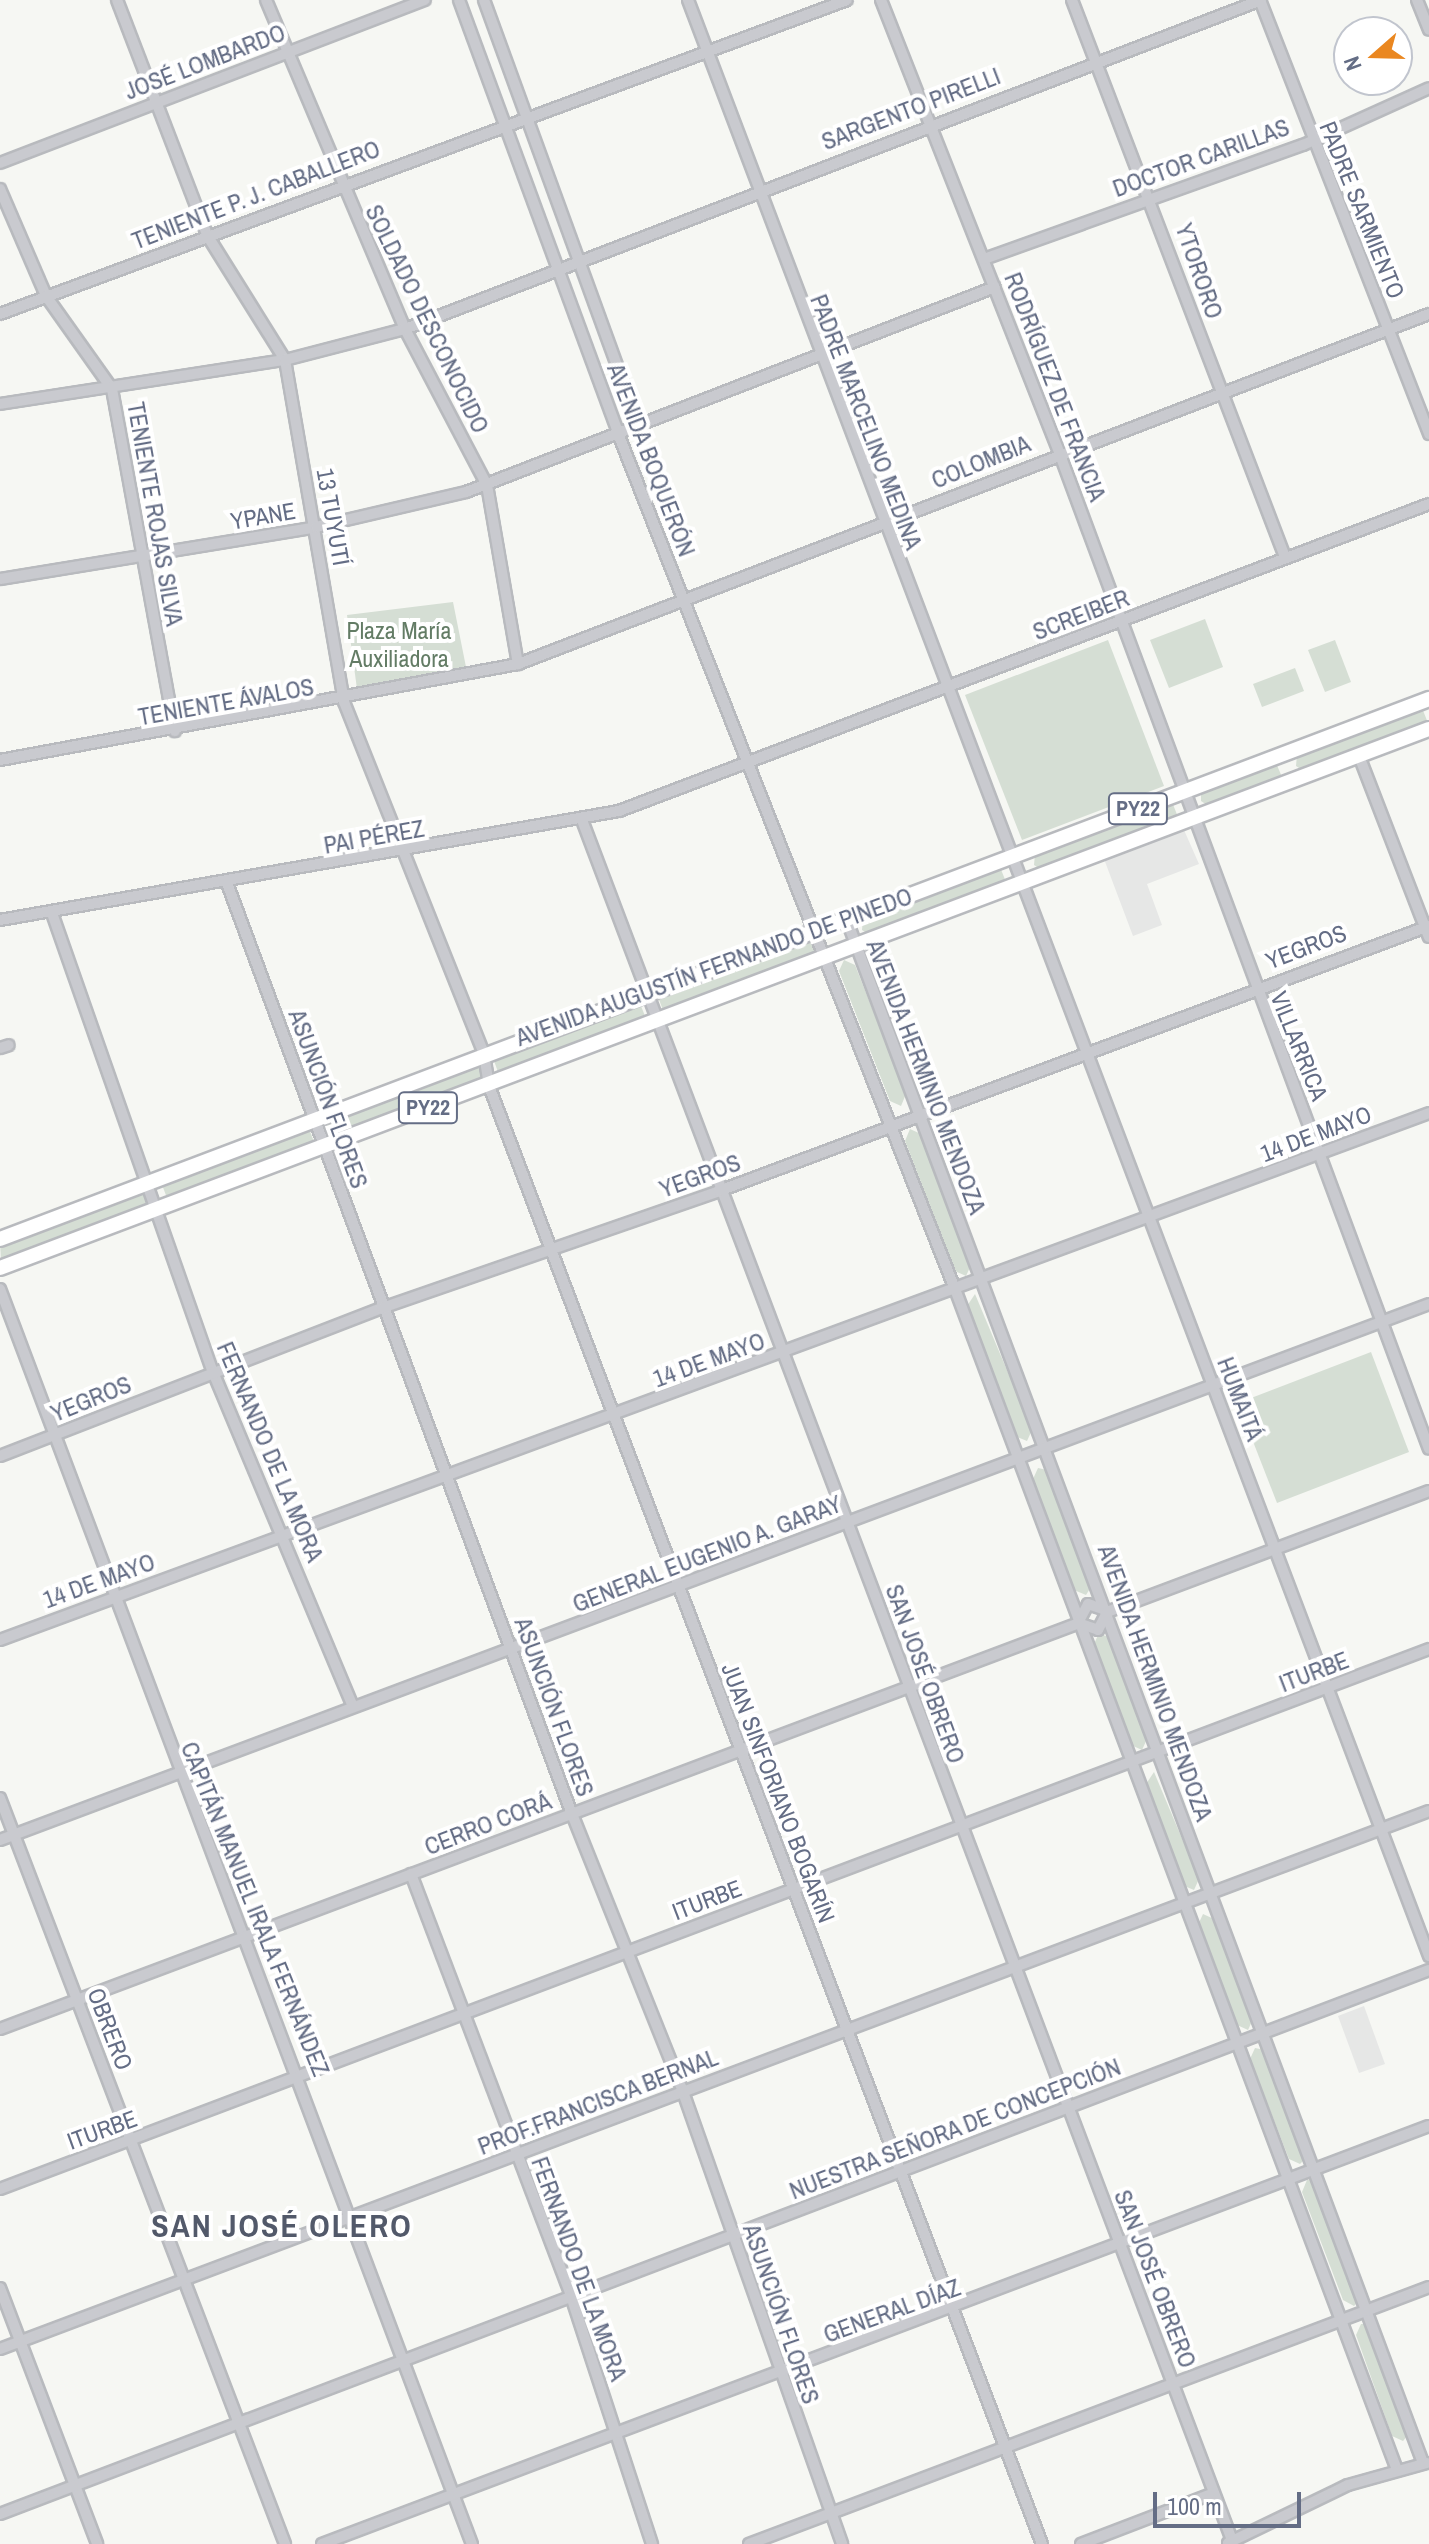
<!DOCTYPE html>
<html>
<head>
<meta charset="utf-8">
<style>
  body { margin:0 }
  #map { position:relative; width:1429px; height:2544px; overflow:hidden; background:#f6f7f3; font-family:"Archivo Narrow",sans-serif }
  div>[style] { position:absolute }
  .built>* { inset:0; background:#e6e7e6 }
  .green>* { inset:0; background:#d5ded4 }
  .roads { filter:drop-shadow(2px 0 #b8babe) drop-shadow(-2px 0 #b8babe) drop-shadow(0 2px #b8babe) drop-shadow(0 -2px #b8babe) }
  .minor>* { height:10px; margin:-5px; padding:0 5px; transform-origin:5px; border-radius:5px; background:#c9cacf }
  .highway>* { height:14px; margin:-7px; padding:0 7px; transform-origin:7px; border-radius:7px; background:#fff }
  span { translate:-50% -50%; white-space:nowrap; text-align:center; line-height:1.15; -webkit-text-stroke:8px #fff; paint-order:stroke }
  .shield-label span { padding:2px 6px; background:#fff; border:2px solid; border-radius:6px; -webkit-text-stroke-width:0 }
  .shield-label { font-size:22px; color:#646d85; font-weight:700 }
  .street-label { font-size:24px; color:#646d85 }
  .park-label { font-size:24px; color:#637c65 }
  .district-label { font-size:32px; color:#52596a; font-weight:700; letter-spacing:2px }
  .north { position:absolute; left:1333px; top:16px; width:80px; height:80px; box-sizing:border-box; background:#fff; border:2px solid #c1c5ce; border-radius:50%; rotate:250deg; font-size:22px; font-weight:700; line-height:32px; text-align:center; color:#646d85 }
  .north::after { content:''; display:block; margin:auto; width:28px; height:36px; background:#ea8720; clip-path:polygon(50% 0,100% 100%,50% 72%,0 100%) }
  .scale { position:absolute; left:1153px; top:2492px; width:148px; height:36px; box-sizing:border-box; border:4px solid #646d85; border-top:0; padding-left:10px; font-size:24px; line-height:28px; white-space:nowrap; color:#646d85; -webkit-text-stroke:6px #fff; paint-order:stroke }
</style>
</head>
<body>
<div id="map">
  <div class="built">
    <div style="clip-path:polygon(1184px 830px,1199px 864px,1147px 884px,1162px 925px,1133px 936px,1104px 859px)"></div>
    <div style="clip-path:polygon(1364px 2006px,1385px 2064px,1359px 2073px,1338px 2016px)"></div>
  </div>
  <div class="green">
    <div style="clip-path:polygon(453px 602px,466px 667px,357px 689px,347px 615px)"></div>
    <div style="clip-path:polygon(1205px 619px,1223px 667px,1169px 688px,1150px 640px)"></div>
    <div style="clip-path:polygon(1108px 640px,1164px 786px,1022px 840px,965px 695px)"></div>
    <div style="clip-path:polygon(1335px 640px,1351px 682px,1325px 692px,1308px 650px)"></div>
    <div style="clip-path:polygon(1295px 668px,1304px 691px,1262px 707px,1253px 684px)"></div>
    <div style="clip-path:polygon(1422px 708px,1428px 723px,1302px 770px,1296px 766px,1297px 755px)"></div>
    <div style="clip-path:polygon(1276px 763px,1282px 777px,1207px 805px,1201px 801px,1201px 791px)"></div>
    <div style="clip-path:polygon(1172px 802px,1178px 817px,1040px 869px,1034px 865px,1035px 854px)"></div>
    <div style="clip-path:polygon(1000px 867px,1006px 882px,868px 934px,862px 930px,863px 919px)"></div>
    <div style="clip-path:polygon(810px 938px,815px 952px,663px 1010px,658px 997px)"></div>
    <div style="clip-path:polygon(844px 960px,855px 965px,906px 1094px,901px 1106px,890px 1101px,839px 971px)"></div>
    <div style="clip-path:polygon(639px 1001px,645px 1016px,498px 1072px,493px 1058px)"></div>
    <div style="clip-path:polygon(477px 1061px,483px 1077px,331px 1136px,325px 1120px)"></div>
    <div style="clip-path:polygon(308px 1126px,314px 1142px,167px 1198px,161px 1182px)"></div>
    <div style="clip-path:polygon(910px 1129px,921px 1134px,971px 1265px,966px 1276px,955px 1271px,905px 1141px)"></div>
    <div style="clip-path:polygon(145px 1186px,152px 1202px,1px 1261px,0 1241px)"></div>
    <div style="clip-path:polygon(975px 1294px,1032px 1430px,1027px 1441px,1015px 1436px,967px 1306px)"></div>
    <div style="clip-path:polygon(1371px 1352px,1409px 1452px,1277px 1503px,1238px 1403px)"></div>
    <div style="clip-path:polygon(1038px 1468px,1047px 1470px,1091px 1587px,1086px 1595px,1074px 1590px,1033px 1479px)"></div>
    <div style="clip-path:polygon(1099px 1633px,1110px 1638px,1147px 1739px,1142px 1750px,1131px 1745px,1094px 1644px)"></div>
    <div style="clip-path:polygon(1154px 1772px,1199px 1879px,1194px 1890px,1182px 1885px,1146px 1784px)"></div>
    <div style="clip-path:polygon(1203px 1914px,1214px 1919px,1253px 2019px,1248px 2030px,1237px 2025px,1198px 1925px)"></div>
    <div style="clip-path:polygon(1255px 2048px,1265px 2050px,1305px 2159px,1300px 2164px,1289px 2159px,1250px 2059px)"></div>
    <div style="clip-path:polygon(1307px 2180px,1313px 2180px,1359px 2301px,1354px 2306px,1343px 2300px,1302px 2192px)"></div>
    <div style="clip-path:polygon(1361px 2324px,1368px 2324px,1409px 2434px,1403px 2441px,1392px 2436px,1356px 2335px)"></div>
  </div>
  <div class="roads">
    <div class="minor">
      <div style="left:117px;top:0;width:252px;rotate:69deg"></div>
      <div style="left:207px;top:235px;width:147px;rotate:58deg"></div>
      <div style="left:285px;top:360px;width:347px;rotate:80.2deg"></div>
      <div style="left:344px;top:702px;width:379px;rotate:68.3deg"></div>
      <div style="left:484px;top:1054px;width:32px;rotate:81deg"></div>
      <div style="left:489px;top:1086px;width:1559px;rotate:69.23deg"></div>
      <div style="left:266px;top:0;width:357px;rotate:67.1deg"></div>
      <div style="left:405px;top:329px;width:176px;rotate:62.3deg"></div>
      <div style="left:487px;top:485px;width:182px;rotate:80.2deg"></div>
      <div style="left:459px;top:0;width:464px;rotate:69.8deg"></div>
      <div style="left:619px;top:436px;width:917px;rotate:68.5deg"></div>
      <div style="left:955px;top:1289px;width:1261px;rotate:69.48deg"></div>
      <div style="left:484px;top:0;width:454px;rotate:70deg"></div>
      <div style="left:688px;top:0;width:2092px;rotate:69.25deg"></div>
      <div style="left:881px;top:0;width:486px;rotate:68.5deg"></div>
      <div style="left:1059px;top:452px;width:1063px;rotate:69.64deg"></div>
      <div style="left:1072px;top:0;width:596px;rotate:69.07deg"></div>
      <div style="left:1260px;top:0;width:466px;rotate:68.7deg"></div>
      <div style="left:1417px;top:0;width:32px;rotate:68deg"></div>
      <div style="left:0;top:163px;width:455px;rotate:-21deg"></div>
      <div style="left:0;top:189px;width:116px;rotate:66.7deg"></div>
      <div style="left:46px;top:296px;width:114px;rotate:54.6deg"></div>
      <div style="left:112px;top:389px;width:348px;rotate:79.6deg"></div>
      <div style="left:984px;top:259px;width:339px;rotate:-19.7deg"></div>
      <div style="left:1303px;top:145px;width:138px;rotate:-24.3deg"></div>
      <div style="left:0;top:314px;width:903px;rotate:-20.34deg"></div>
      <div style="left:0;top:404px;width:288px;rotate:-8.8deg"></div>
      <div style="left:285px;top:360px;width:124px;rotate:-14.5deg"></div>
      <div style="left:405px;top:329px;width:917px;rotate:-21.02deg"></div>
      <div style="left:0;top:579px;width:320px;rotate:-9.3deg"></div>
      <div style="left:316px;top:527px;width:154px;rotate:-13.1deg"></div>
      <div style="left:466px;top:492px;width:567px;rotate:-21.18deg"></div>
      <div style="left:1359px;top:756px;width:194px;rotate:68.9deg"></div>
      <div style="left:0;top:760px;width:527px;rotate:-10.5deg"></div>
      <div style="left:518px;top:664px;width:976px;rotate:-21.02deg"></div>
      <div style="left:582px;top:820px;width:1839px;rotate:69.3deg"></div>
      <div style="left:227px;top:883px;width:993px;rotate:69.67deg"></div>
      <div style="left:572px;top:1814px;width:299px;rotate:68.2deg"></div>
      <div style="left:683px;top:2092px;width:479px;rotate:70.6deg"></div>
      <div style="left:52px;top:913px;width:486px;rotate:70.7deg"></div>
      <div style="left:213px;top:1372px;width:363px;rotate:67.3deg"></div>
      <div style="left:846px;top:918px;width:1649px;rotate:69.52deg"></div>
      <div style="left:0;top:920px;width:629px;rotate:-9.99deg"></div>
      <div style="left:619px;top:811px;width:866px;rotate:-20.76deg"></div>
      <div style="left:0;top:1048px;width:9px;rotate:-18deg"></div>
      <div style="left:0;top:1289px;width:1341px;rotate:69.39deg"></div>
      <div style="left:0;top:1456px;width:410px;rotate:-21.2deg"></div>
      <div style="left:382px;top:1308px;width:357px;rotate:-19.1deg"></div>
      <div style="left:719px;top:1191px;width:758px;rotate:-20.47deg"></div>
      <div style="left:1107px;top:1612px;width:344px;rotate:-20.6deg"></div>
      <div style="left:1079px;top:1621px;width:19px;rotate:-62deg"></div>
      <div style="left:1088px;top:1604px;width:18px;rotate:19deg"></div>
      <div style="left:1081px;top:1624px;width:18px;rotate:19deg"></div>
      <div style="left:1098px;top:1630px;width:20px;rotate:-63deg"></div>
      <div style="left:0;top:1640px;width:1523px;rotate:-20.24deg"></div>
      <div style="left:0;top:1798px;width:799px;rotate:69.09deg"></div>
      <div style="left:0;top:1840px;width:1526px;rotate:-20.56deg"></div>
      <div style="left:411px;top:1874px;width:448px;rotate:69.2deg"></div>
      <div style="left:570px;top:2293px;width:264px;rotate:71.9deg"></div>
      <div style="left:0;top:2029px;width:1153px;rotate:-20.62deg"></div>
      <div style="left:0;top:2189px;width:1528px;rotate:-20.7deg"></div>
      <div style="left:0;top:2288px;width:274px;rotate:69.2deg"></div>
      <div style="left:0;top:2349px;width:1527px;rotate:-20.63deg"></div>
      <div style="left:0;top:2514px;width:1529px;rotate:-20.84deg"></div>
      <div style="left:1228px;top:2543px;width:133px;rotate:-25.8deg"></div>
      <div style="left:1348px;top:2485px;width:82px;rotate:-15.6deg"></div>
      <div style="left:322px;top:2544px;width:1183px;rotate:-20.69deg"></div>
      <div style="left:749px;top:2544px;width:727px;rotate:-20.7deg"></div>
      <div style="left:1081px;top:2544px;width:142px;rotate:-21deg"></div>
    </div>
    <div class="highway">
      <div style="left:0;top:1239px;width:1528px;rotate:-20.7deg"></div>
      <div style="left:0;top:1268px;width:1527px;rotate:-20.67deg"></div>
    </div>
  </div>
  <div class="shield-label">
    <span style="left:1138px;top:809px">PY22</span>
    <span style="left:428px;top:1108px">PY22</span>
  </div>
  <div class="street-label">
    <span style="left:205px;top:62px;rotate:-21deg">JOSÉ LOMBARDO</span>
    <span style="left:911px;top:109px;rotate:-21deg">SARGENTO PIRELLI</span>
    <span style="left:1201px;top:158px;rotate:-20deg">DOCTOR CARILLAS</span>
    <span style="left:256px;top:195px;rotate:-21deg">TENIENTE P. J. CABALLERO</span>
    <span style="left:1362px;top:210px;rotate:68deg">PADRE SARMIENTO</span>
    <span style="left:1199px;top:271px;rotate:71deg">YTORORO</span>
    <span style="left:427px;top:319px;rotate:64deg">SOLDADO DESCONOCIDO</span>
    <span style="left:1055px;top:387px;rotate:69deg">RODRÍGUEZ DE FRANCIA</span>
    <span style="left:866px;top:422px;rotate:69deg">PADRE MARCELINO MEDINA</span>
    <span style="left:651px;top:460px;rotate:69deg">AVENIDA BOQUERÓN</span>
    <span style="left:981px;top:462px;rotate:-22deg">COLOMBIA</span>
    <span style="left:155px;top:514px;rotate:80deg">TENIENTE ROJAS SILVA</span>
    <span style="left:263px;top:516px;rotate:-10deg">YPANE</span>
    <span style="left:333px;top:517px;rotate:80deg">13 TUYUTÍ</span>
    <span style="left:1081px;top:615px;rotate:-21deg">SCREIBER</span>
    <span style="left:226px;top:702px;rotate:-10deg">TENIENTE ÁVALOS</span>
    <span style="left:374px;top:837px;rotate:-10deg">PAI PÉREZ</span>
    <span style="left:1306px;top:947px;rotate:-21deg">YEGROS</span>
    <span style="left:714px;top:967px;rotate:-20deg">AVENIDA AUGUSTÍN FERNANDO DE PINEDO</span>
    <span style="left:1299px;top:1046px;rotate:68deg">VILLARRICA</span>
    <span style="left:926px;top:1077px;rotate:69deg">AVENIDA HERMINIO MENDOZA</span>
    <span style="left:328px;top:1099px;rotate:70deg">ASUNCIÓN FLORES</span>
    <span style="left:1316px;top:1134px;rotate:-21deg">14 DE MAYO</span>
    <span style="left:700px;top:1176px;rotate:-20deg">YEGROS</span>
    <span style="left:709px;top:1360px;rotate:-20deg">14 DE MAYO</span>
    <span style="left:91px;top:1399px;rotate:-22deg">YEGROS</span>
    <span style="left:1240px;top:1399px;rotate:69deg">HUMAITÁ</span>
    <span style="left:270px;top:1452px;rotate:67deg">FERNANDO DE LA MORA</span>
    <span style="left:707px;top:1554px;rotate:-21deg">GENERAL EUGENIO A. GARAY</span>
    <span style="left:99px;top:1581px;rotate:-20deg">14 DE MAYO</span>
    <span style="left:1314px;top:1672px;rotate:-21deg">ITURBE</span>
    <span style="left:925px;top:1674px;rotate:70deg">SAN JOSÉ OBRERO</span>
    <span style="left:1155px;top:1683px;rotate:70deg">AVENIDA HERMINIO MENDOZA</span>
    <span style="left:554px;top:1707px;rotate:70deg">ASUNCIÓN FLORES</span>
    <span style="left:778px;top:1793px;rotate:69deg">JUAN SINFORIANO BOGARÍN</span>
    <span style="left:488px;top:1824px;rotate:-21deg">CERRO CORÁ</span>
    <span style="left:707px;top:1900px;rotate:-21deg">ITURBE</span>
    <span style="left:255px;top:1909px;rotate:68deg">CAPITÁN MANUEL IRALA FERNÁNDEZ</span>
    <span style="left:110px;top:2029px;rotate:69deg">OBRERO</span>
    <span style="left:598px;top:2102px;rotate:-21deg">PROF.FRANCISCA BERNAL</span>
    <span style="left:955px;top:2129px;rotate:-21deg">NUESTRA SEÑORA DE CONCEPCIÓN</span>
    <span style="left:102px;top:2130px;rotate:-20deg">ITURBE</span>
    <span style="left:579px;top:2269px;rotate:70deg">FERNANDO DE LA MORA</span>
    <span style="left:1155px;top:2279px;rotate:69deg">SAN JOSÉ OBRERO</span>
    <span style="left:892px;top:2311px;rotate:-20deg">GENERAL DÍAZ</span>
    <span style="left:781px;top:2314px;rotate:71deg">ASUNCIÓN FLORES</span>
  </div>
  <div class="park-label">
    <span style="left:399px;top:645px">Plaza María<br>Auxiliadora</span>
  </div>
  <div class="district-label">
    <span style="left:282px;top:2226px">SAN JOSÉ OLERO</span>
  </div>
  <div class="north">N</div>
  <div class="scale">100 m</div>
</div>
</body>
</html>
